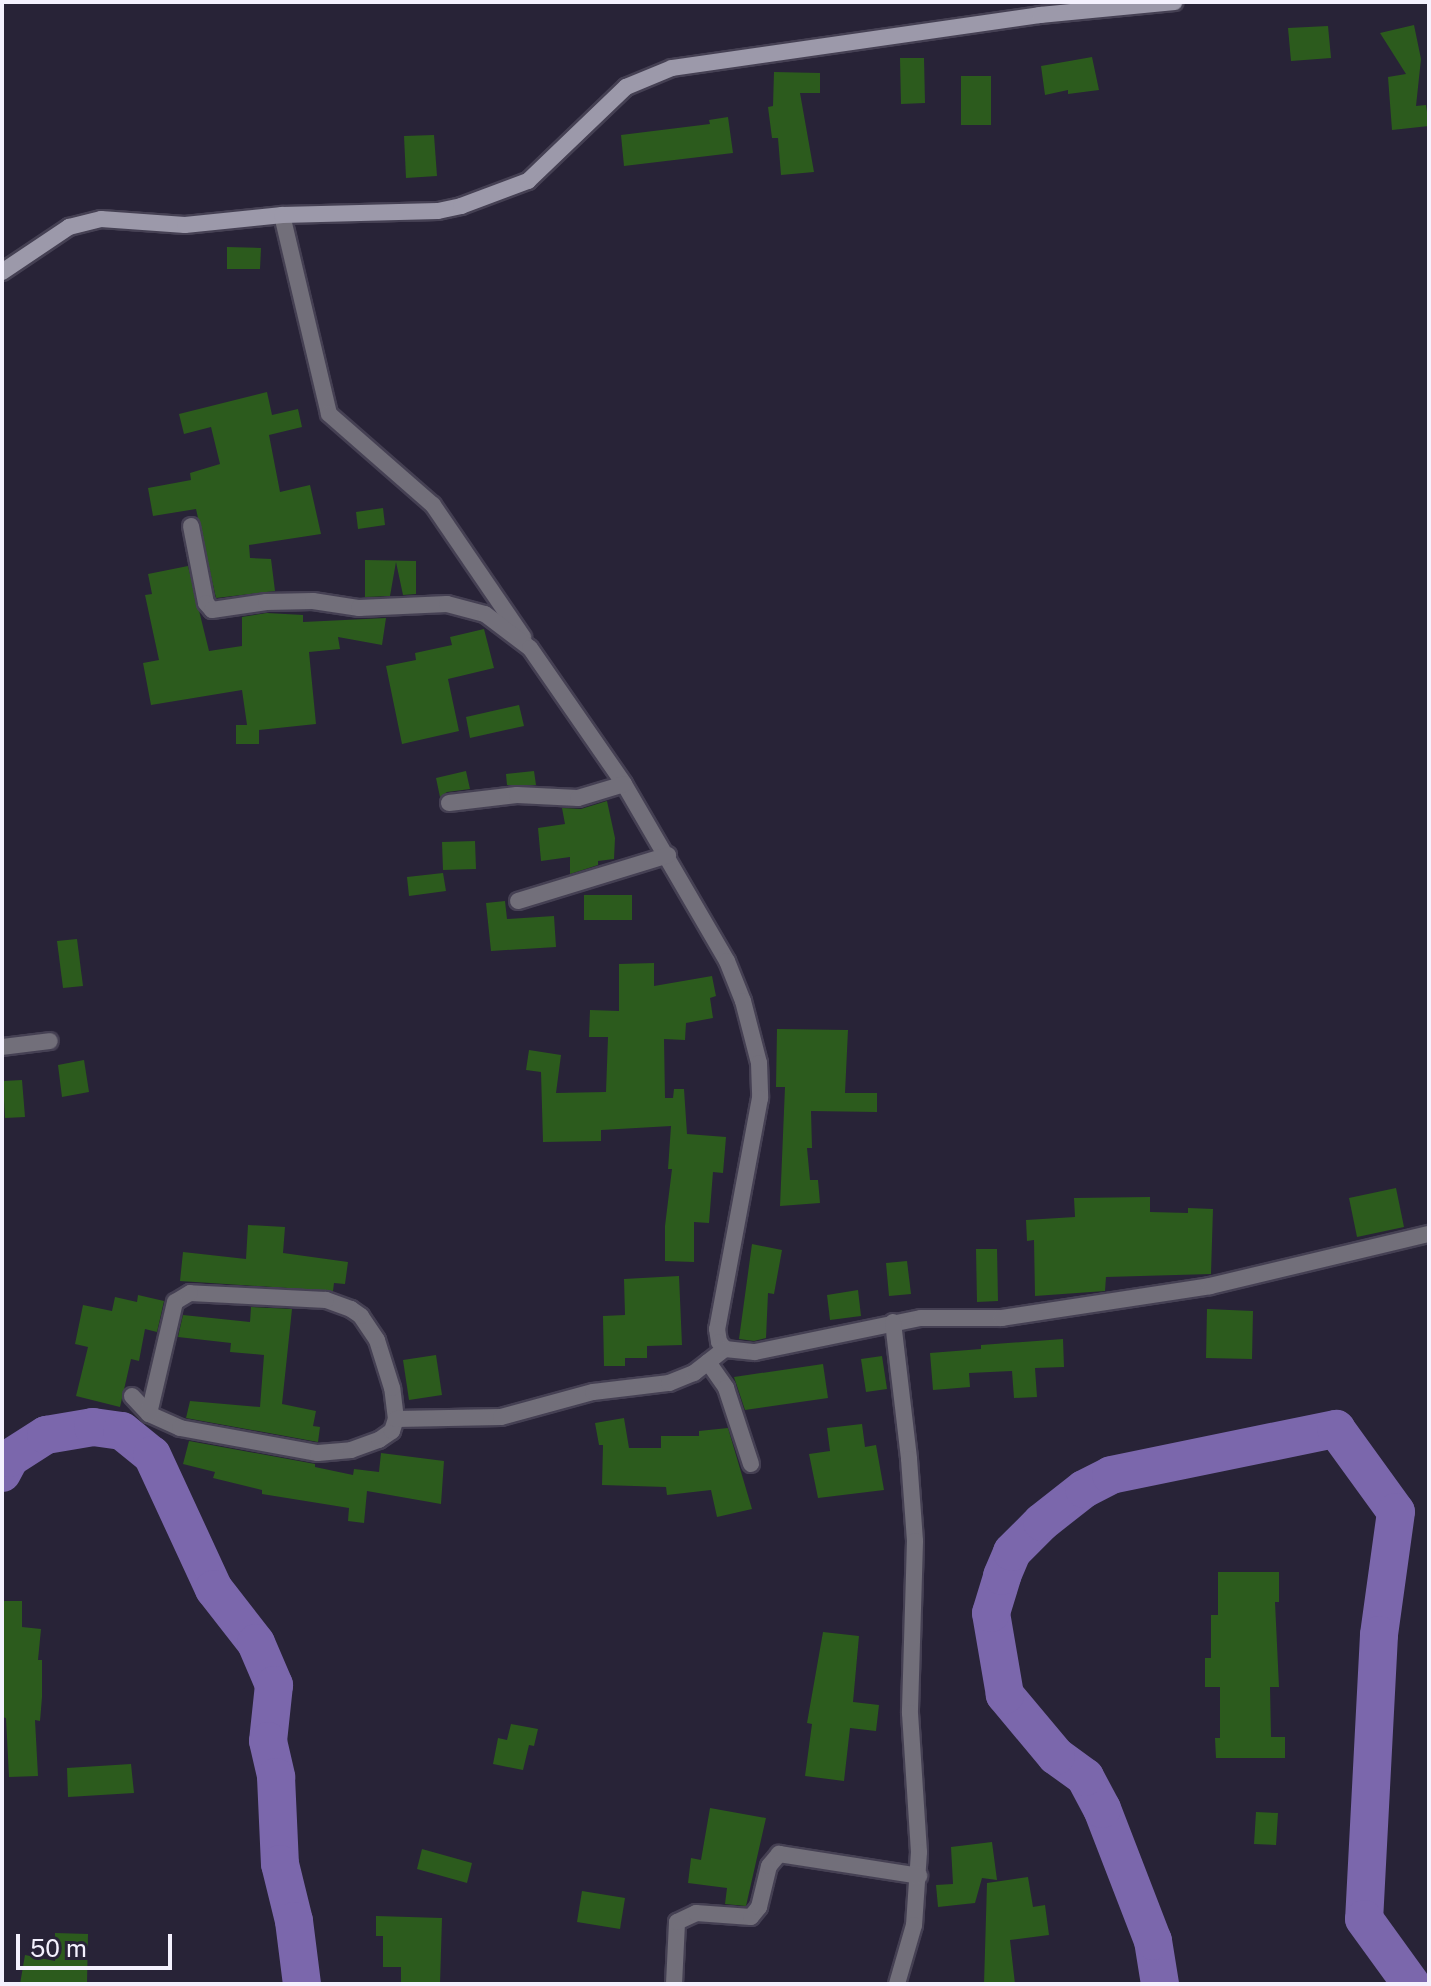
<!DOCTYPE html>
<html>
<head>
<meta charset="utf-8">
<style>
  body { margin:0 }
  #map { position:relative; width:1431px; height:1986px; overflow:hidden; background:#282337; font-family:"Public Sans",sans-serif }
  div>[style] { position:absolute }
  .river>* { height:38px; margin:-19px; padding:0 19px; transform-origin:19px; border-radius:19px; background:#7b67ac }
  .building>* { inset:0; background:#2c5b1d }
  .roads { filter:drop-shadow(2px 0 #454053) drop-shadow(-2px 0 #454053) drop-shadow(0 2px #454053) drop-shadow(0 -2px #454053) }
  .street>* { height:16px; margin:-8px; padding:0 8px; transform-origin:8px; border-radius:8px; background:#726f7a }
  .secondary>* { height:16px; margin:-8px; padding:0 8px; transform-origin:8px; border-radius:8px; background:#9c99aa }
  span { translate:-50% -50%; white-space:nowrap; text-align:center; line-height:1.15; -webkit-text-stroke:6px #282337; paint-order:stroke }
  .frame { position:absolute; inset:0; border:4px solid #f4f1fe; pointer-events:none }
  .scale { position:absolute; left:16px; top:1934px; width:156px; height:36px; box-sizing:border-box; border:4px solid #f4f1fe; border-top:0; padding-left:10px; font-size:24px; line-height:28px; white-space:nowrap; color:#f4f1fe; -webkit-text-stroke:6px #282337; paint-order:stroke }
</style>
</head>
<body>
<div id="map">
  <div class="river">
    <div style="left:2px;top:1473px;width:17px;rotate:-62deg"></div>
    <div style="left:10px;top:1458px;width:43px;rotate:-32.6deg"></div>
    <div style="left:46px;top:1435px;width:48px;rotate:-9.7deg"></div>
    <div style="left:93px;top:1427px;width:29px;rotate:8deg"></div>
    <div style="left:122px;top:1431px;width:38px;rotate:39deg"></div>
    <div style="left:152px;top:1455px;width:148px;rotate:65.2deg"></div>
    <div style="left:214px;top:1589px;width:68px;rotate:52.1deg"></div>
    <div style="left:256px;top:1643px;width:46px;rotate:66.8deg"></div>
    <div style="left:274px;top:1685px;width:56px;rotate:96.1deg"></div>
    <div style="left:268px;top:1741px;width:37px;rotate:77deg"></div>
    <div style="left:276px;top:1777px;width:87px;rotate:87.4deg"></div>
    <div style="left:280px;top:1864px;width:59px;rotate:76.2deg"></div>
    <div style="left:294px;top:1921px;width:64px;rotate:82.8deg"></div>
    <div style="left:1160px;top:1984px;width:44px;rotate:-99.2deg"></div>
    <div style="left:1153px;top:1941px;width:142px;rotate:-111.1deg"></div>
    <div style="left:1102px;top:1809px;width:36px;rotate:-118deg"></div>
    <div style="left:1085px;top:1777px;width:36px;rotate:-144deg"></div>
    <div style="left:1056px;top:1756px;width:80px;rotate:-129.9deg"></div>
    <div style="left:1005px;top:1695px;width:83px;rotate:-99.7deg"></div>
    <div style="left:991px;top:1613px;width:39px;rotate:-73deg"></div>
    <div style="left:1002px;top:1576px;width:26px;rotate:-67deg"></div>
    <div style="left:1012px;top:1552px;width:42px;rotate:-45deg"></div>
    <div style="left:1042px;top:1522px;width:53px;rotate:-38.2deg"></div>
    <div style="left:1084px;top:1489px;width:30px;rotate:-27deg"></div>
    <div style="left:1111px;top:1475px;width:230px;rotate:-11.6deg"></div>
    <div style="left:1336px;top:1429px;width:102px;rotate:54.1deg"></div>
    <div style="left:1396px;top:1512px;width:124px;rotate:97.9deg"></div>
    <div style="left:1379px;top:1635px;width:284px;rotate:93deg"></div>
    <div style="left:1364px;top:1919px;width:80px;rotate:54.1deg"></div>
  </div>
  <div class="building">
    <div style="clip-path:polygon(1414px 25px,1421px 59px,1416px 106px,1426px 105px,1429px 126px,1392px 130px,1388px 77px,1406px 74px,1380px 33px)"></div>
    <div style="clip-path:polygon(1328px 26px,1331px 58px,1291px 61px,1288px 28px)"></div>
    <div style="clip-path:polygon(1092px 57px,1099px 90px,1068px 94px,1068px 90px,1045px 95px,1041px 66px)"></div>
    <div style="clip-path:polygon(900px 58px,924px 58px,925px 103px,901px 104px)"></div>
    <div style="clip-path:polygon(774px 72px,820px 73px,820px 93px,800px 93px,814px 172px,781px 175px,778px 138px,772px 138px,768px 107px,773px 106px)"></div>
    <div style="clip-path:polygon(961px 76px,991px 76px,991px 125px,961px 125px)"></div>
    <div style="clip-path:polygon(728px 117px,733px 153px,624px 166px,621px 135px,710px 124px,709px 120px)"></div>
    <div style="clip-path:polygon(434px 135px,437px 176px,406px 178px,404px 136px)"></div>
    <div style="clip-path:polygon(227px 247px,261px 248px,260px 269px,227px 269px)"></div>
    <div style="clip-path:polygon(267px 392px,272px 415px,298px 409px,302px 427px,269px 435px,280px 492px,310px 485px,321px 534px,249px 545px,250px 558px,271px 559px,275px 591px,216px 598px,196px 509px,153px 516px,148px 488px,191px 480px,190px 473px,220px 464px,211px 427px,184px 434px,179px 414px)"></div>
    <div style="clip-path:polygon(383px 508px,385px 525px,358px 529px,356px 512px)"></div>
    <div style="clip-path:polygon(365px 560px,416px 561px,416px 594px,403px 595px,396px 562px,390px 596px,365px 597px)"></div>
    <div style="clip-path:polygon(188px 566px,209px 651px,242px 646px,242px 617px,267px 613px,303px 615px,303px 622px,386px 618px,382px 645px,338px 637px,340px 649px,309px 652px,316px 724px,259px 730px,259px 744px,236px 744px,236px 725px,247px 725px,242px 690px,151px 705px,143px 663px,159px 660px,145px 595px,152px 594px,148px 574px)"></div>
    <div style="clip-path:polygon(484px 629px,494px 668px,448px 679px,459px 731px,402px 744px,386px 666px,416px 660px,415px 653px,452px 645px,450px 637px)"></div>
    <div style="clip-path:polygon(519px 705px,524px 726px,470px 738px,466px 717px)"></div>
    <div style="clip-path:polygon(466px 771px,470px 789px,447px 792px,440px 797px,436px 778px)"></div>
    <div style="clip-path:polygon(534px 771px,536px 785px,507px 785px,506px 774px)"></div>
    <div style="clip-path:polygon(607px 801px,615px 838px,614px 859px,598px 861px,598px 865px,570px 874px,570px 857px,541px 861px,538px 828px,565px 824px,562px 808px,581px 809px)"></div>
    <div style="clip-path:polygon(475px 841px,476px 869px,443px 870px,442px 842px)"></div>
    <div style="clip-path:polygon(443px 873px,446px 891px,409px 896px,407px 877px)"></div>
    <div style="clip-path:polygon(584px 895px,632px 895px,632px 920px,584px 920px)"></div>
    <div style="clip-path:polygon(505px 901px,507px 919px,554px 916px,556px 947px,491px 951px,486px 903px)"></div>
    <div style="clip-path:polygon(77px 939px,83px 986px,63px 988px,57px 941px)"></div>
    <div style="clip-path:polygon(654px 963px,654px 986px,712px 976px,716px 996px,710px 998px,713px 1018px,686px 1023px,685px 1040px,664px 1039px,665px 1098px,673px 1098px,674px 1089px,684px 1089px,687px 1134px,726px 1137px,723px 1173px,713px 1172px,709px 1223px,694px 1222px,694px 1262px,665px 1261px,665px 1226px,672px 1169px,668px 1169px,671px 1126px,601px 1130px,601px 1141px,543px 1142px,541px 1072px,526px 1070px,529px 1050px,561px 1055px,556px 1093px,606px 1092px,608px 1037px,589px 1037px,590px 1010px,619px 1011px,619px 964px)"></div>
    <div style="clip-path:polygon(777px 1029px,848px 1030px,845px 1093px,877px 1093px,877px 1112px,811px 1111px,812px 1148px,807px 1148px,810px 1180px,818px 1180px,820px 1203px,780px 1206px,785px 1087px,776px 1087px)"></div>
    <div style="clip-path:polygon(84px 1060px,89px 1092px,62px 1097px,58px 1065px)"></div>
    <div style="clip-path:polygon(22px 1080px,25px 1117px,5px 1118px,3px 1081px)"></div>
    <div style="clip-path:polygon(1396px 1188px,1404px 1227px,1357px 1237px,1349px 1198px)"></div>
    <div style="clip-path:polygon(1150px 1197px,1150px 1212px,1188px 1213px,1188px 1208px,1213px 1209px,1211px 1274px,1106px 1277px,1105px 1291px,1035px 1296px,1034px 1240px,1027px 1241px,1026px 1220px,1075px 1217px,1074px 1198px)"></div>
    <div style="clip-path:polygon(248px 1225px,285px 1227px,283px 1253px,348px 1262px,345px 1284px,334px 1283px,333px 1291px,180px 1281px,183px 1252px,246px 1259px)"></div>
    <div style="clip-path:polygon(752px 1244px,782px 1250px,774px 1294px,768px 1293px,766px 1338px,754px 1341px,739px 1339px)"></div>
    <div style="clip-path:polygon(976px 1249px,997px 1249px,998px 1301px,977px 1302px)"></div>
    <div style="clip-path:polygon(907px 1261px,911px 1294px,889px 1296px,886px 1263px)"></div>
    <div style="clip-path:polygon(679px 1276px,682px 1345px,647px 1346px,647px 1358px,625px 1358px,625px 1366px,604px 1366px,603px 1316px,625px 1315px,624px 1279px)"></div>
    <div style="clip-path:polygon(858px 1290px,861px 1316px,830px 1320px,827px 1295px)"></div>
    <div style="clip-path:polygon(138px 1295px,164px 1301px,157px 1332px,145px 1329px,139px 1361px,131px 1359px,120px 1407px,76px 1396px,88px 1347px,75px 1344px,83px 1305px,112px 1311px,115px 1297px,137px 1302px)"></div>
    <div style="clip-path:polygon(251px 1307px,292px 1309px,282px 1404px,316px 1411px,313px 1426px,320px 1427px,318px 1442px,186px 1418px,190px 1401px,260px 1407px,264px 1355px,230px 1352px,231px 1343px,178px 1337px,183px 1315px,250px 1322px)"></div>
    <div style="clip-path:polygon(1207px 1309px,1253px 1311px,1252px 1359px,1206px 1358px)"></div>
    <div style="clip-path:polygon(1063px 1339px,1064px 1367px,1035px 1368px,1037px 1397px,1014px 1398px,1012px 1371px,969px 1373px,970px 1387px,933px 1390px,930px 1353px,981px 1349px,981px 1345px)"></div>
    <div style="clip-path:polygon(436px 1355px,442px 1395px,409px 1400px,403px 1360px)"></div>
    <div style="clip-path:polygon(882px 1356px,887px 1389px,866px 1392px,861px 1359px)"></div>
    <div style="clip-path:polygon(823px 1364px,828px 1398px,745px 1410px,734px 1377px)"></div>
    <div style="clip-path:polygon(624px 1418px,629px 1448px,661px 1448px,661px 1436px,699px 1436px,699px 1431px,728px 1428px,752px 1509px,717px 1517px,711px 1490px,667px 1495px,666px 1487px,602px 1485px,603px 1445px,599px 1445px,595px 1423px)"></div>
    <div style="clip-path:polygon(862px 1424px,865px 1447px,876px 1445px,884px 1490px,818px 1498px,809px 1454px,830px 1451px,827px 1428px)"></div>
    <div style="clip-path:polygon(189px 1441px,315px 1464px,315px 1467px,353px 1475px,354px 1469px,379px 1472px,381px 1453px,444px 1461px,441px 1504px,367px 1491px,364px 1523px,348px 1521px,349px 1508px,262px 1494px,262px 1490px,213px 1478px,215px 1472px,183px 1464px)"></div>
    <div style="clip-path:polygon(1218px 1572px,1279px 1572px,1279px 1602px,1275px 1602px,1279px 1687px,1270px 1687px,1271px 1737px,1285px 1737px,1285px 1758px,1216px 1758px,1215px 1738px,1220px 1738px,1220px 1687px,1205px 1687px,1205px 1658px,1211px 1658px,1211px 1615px,1218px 1615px)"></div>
    <div style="clip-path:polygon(2px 1601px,22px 1601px,22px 1627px,41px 1629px,38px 1660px,42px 1660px,42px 1697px,40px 1721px,35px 1720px,38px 1776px,9px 1777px,6px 1718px,2px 1717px)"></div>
    <div style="clip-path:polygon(823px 1632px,859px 1636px,853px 1702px,879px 1705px,876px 1731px,850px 1728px,844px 1781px,805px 1776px,812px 1724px,807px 1723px)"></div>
    <div style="clip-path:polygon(511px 1724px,538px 1729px,534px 1746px,529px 1745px,523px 1770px,493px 1764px,498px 1738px,507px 1740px)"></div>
    <div style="clip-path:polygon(131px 1764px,134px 1793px,68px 1797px,67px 1768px)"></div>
    <div style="clip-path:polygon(710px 1808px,766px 1818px,746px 1906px,725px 1904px,727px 1888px,688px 1883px,691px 1858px,701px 1860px)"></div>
    <div style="clip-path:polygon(1256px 1812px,1278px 1813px,1276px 1845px,1254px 1844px)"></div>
    <div style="clip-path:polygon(992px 1842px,997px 1880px,982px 1878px,975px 1903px,938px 1907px,936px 1885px,953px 1884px,951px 1847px)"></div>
    <div style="clip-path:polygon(422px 1849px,472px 1863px,467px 1883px,417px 1869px)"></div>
    <div style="clip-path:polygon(1028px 1877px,1033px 1907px,1045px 1905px,1049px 1935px,1010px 1940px,1015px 1984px,984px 1984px,987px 1883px)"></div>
    <div style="clip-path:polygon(582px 1891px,625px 1898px,620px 1929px,577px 1922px)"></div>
    <div style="clip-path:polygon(376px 1916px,442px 1918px,440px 1984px,401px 1984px,401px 1967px,383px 1967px,383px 1936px,376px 1936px)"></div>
    <div style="clip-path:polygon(55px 1933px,88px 1934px,87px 1984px,20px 1984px,25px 1955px,55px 1961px)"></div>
  </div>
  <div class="roads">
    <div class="street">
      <div style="left:282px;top:215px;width:204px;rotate:76.7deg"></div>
      <div style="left:329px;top:414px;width:138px;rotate:41.2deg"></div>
      <div style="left:433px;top:505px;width:160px;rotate:55.7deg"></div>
      <div style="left:191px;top:526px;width:78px;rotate:79deg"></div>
      <div style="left:206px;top:603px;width:9px;rotate:49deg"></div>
      <div style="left:212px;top:610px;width:55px;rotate:-8.4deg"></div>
      <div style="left:266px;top:602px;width:47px;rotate:-1.2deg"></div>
      <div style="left:313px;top:601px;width:47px;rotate:8.7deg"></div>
      <div style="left:359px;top:608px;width:88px;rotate:-2.6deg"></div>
      <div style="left:447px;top:604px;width:39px;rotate:15deg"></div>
      <div style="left:485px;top:614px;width:56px;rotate:37.1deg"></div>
      <div style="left:530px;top:648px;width:165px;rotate:55.3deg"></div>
      <div style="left:624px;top:784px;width:205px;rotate:59.8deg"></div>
      <div style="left:727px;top:961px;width:43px;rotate:68.2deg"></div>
      <div style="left:743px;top:1001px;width:64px;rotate:75.5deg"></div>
      <div style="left:759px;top:1063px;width:35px;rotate:88deg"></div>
      <div style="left:760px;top:1098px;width:235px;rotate:100.5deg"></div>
      <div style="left:717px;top:1329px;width:13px;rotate:81deg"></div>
      <div style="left:719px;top:1342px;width:9px;rotate:49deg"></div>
      <div style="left:725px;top:1349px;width:30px;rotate:6deg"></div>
      <div style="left:755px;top:1352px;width:169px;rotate:-11.6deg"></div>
      <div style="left:921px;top:1318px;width:81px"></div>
      <div style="left:1002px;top:1318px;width:210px;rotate:-8.7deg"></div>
      <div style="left:1210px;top:1286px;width:225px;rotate:-13.4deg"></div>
      <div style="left:449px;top:803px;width:68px;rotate:-6.7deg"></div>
      <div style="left:517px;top:795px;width:61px;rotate:2.8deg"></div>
      <div style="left:578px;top:798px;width:48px;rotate:-16.9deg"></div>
      <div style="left:518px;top:901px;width:157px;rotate:-17deg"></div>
      <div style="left:2px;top:1047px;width:48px;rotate:-7.1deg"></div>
      <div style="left:893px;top:1322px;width:138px;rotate:83.3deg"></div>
      <div style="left:909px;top:1459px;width:82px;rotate:85.8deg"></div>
      <div style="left:915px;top:1541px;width:172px;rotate:91.7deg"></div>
      <div style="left:910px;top:1713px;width:139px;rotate:86.3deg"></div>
      <div style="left:919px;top:1852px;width:73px;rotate:93.9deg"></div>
      <div style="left:914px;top:1925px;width:61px;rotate:106.1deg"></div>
      <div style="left:708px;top:1362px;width:32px;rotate:55deg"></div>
      <div style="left:726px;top:1388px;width:80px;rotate:71.8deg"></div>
      <div style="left:132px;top:1396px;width:25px;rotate:47deg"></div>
      <div style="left:149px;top:1414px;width:34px;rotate:24deg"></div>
      <div style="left:180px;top:1428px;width:140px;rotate:10.3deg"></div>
      <div style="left:318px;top:1453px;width:33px;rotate:-5deg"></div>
      <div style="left:351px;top:1450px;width:30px;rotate:-20deg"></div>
      <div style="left:379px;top:1440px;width:16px;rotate:-35deg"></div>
      <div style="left:392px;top:1431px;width:13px;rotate:-72deg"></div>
      <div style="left:396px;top:1419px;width:31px;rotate:-97deg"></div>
      <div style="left:392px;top:1388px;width:50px;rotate:-107.4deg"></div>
      <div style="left:377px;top:1340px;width:29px;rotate:-124deg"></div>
      <div style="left:361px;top:1316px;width:12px;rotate:-145deg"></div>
      <div style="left:351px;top:1309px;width:27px;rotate:-160deg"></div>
      <div style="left:326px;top:1300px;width:136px;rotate:-177.1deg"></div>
      <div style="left:190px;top:1293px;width:17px;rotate:149deg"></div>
      <div style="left:175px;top:1302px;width:115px;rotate:103.1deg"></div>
      <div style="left:396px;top:1419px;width:105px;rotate:-1.1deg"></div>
      <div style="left:501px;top:1417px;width:95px;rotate:-15.2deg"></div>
      <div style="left:593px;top:1392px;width:77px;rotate:-6.8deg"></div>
      <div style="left:669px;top:1383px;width:27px;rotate:-22deg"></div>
      <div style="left:694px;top:1373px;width:39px;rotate:-38deg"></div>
      <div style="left:674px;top:1984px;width:62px;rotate:-87.2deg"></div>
      <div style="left:677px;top:1922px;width:21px;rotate:-25deg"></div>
      <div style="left:696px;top:1913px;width:55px;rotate:4.2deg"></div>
      <div style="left:751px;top:1917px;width:13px;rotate:-51deg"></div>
      <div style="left:759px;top:1907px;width:42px;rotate:-76.3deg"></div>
      <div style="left:769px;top:1866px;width:16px;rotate:-50deg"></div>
      <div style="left:779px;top:1854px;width:142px;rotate:8.9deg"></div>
    </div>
    <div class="secondary">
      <div style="left:2px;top:272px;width:81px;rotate:-33.9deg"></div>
      <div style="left:69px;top:227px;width:33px;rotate:-14deg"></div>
      <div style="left:101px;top:219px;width:84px;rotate:4.1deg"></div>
      <div style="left:185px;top:225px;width:98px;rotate:-5.9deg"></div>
      <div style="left:282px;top:215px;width:156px;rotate:-1.5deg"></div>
      <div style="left:438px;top:211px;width:24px;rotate:-12deg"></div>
      <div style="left:461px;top:206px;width:72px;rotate:-20.5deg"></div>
      <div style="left:528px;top:181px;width:136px;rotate:-43.8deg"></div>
      <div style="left:626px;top:87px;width:50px;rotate:-22.4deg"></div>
      <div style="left:672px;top:68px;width:372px;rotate:-8.2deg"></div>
      <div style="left:1040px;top:15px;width:135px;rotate:-5.5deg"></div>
    </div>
  </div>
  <div class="frame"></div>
  <div class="scale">50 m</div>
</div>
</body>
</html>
